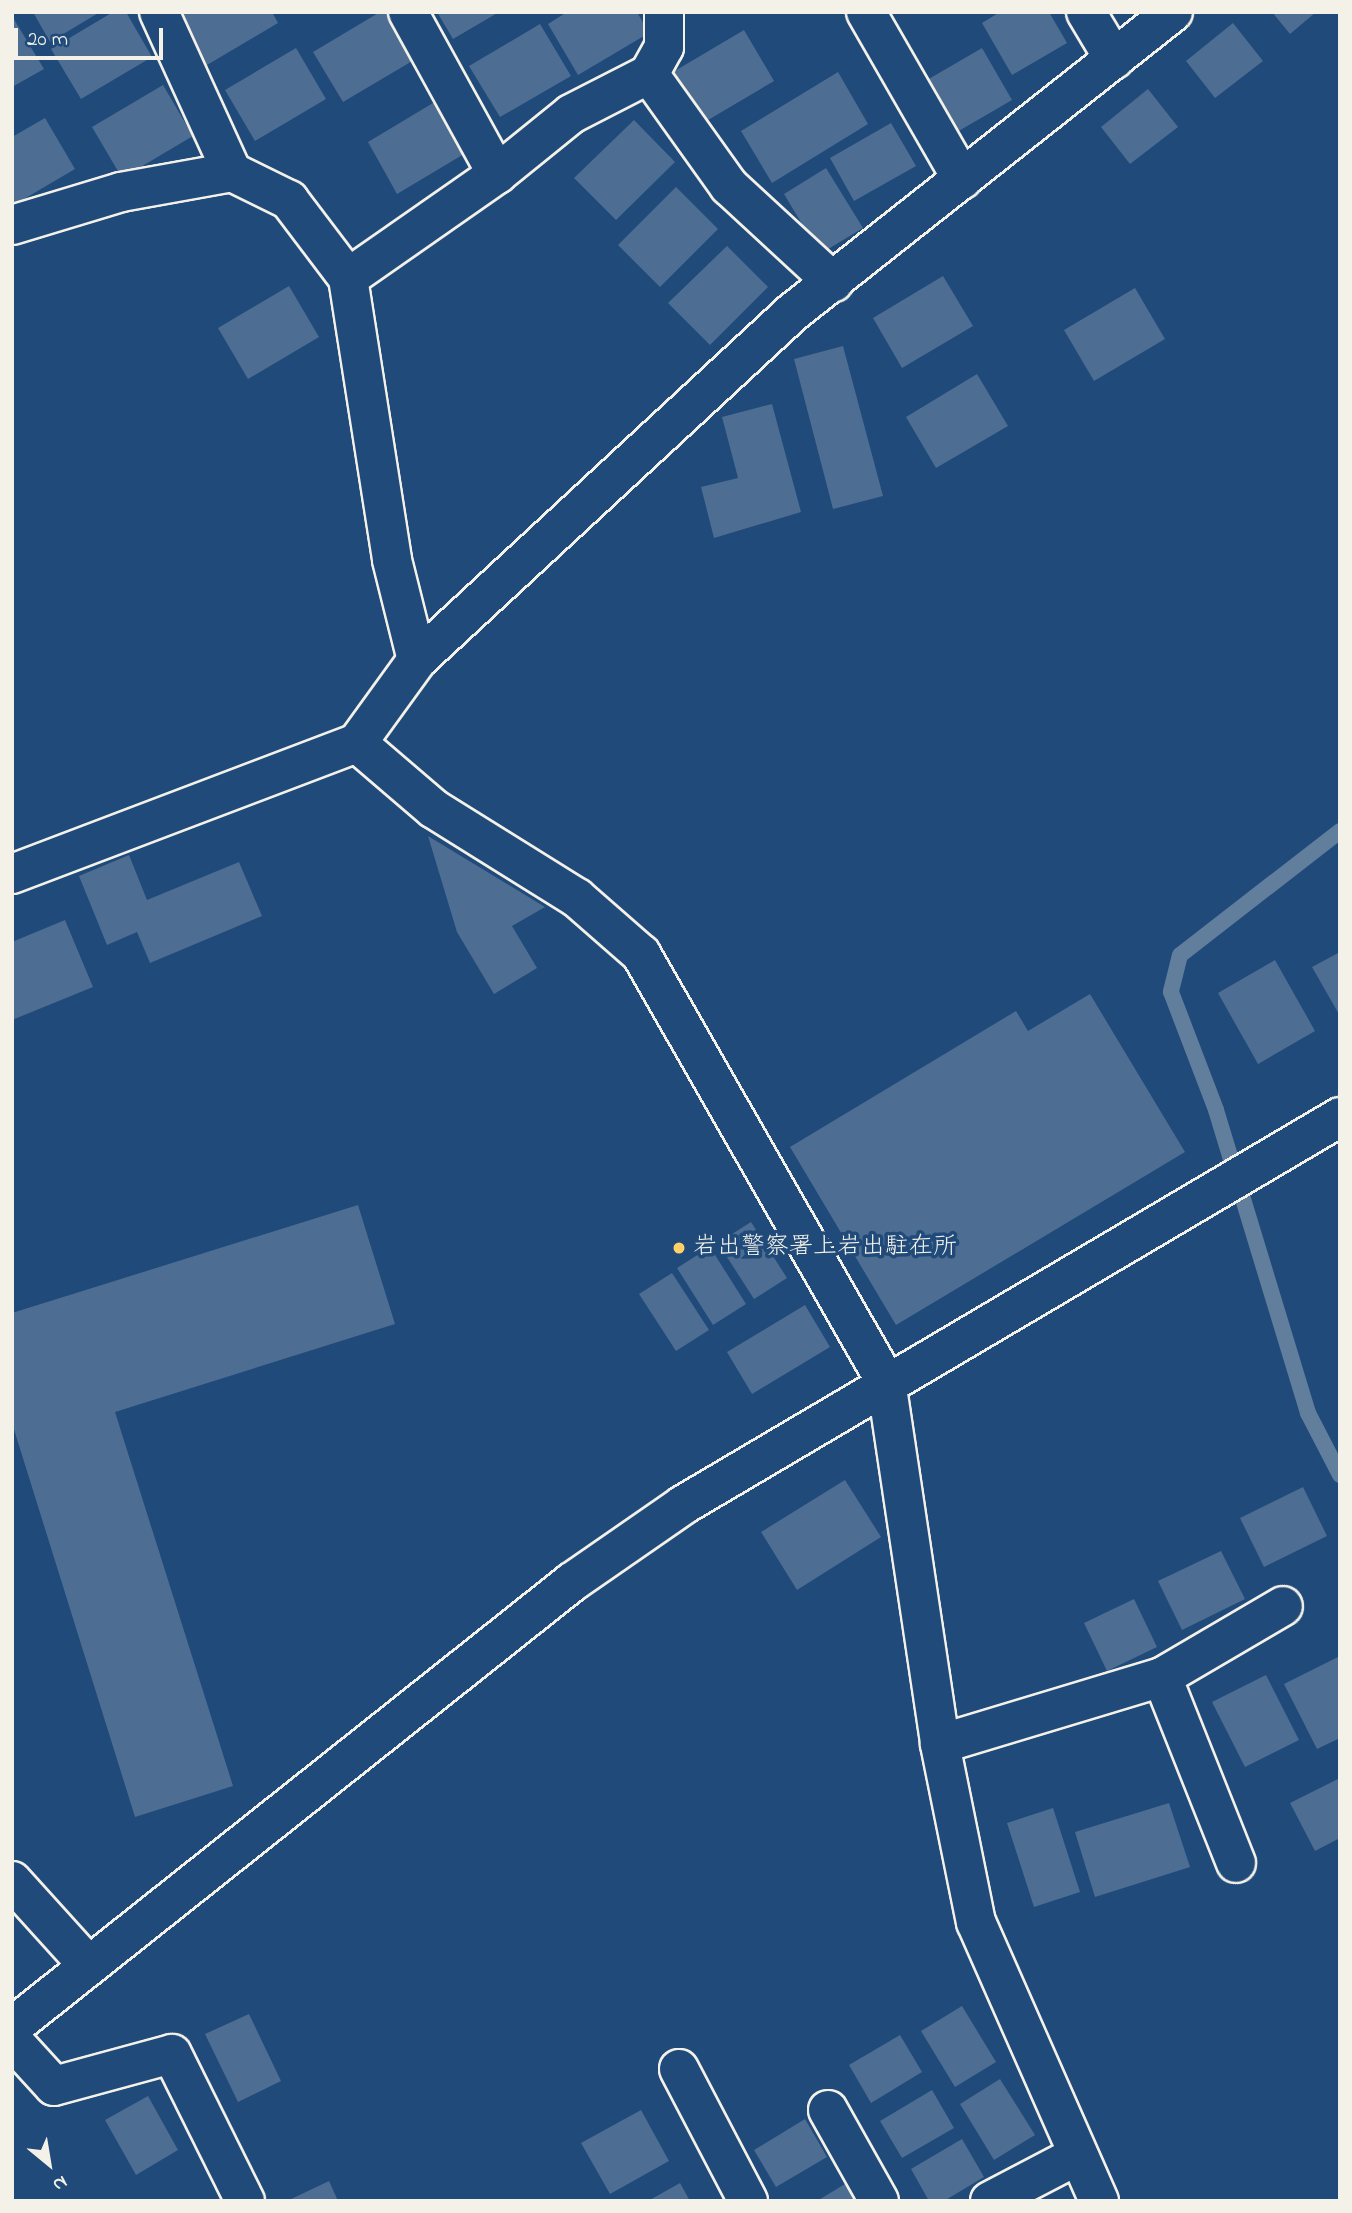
<!DOCTYPE html>
<html>
<head>
<meta charset="utf-8">
<style>
  body { margin:0 }
  #map { position:relative; width:1352px; height:2213px; overflow:hidden; background:#1f4a7a; font-family:"Indie Flower","Klee One",sans-serif }
  div>[style] { position:absolute }
  .stream>* { height:16px; margin:-8px; padding:0 8px; transform-origin:8px; border-radius:8px; background:#627e9d }
  .building>* { inset:0; background:#4d6e92 }
  .roads { filter:drop-shadow(2px 0 #f4f1e8) drop-shadow(-2px 0 #f4f1e8) drop-shadow(0 2px #f4f1e8) drop-shadow(0 -2px #f4f1e8) }
  .street>* { height:38px; margin:-19px; padding:0 19px; transform-origin:19px; border-radius:19px; background:#1f4a7a }
  .secondary>* { height:38px; margin:-19px; padding:0 19px; transform-origin:19px; border-radius:19px; background:#1f4a7a }
  .dots>* { width:19px; height:19px; translate:-50% -50%; box-sizing:border-box; border:4px solid #1f4a7a; border-radius:50% }
  span { translate:-50% -50%; white-space:nowrap; text-align:center; line-height:1.15; -webkit-text-stroke:7px #1f4a7a; paint-order:stroke }
  .poi-label { font-size:24px; color:#f4f1e8 }
  .left { translate:0 -50%; text-align:left }
  .frame { position:absolute; inset:0; border:14px solid #f4f1e8; pointer-events:none }
  .north { position:absolute; left:14px; top:2129px; width:70px; height:70px; -webkit-text-stroke:5px #1f4a7a; paint-order:stroke; rotate:150deg; font-size:19px; font-weight:700; line-height:28px; text-align:center; color:#f4f1e8 }
  .north::after { content:''; display:block; margin:auto; width:24px; height:32px; background:#f4f1e8; clip-path:polygon(50% 0,100% 100%,50% 72%,0 100%) }
  .scale { position:absolute; left:14px; top:28px; width:149px; height:32px; box-sizing:border-box; border:4px solid #f4f1e8; border-top:0; padding-left:9px; font-size:21px; line-height:24px; white-space:nowrap; color:#f4f1e8; -webkit-text-stroke:5px #1f4a7a; paint-order:stroke }
</style>
</head>
<body>
<div id="map">
  <div class="stream">
    <div style="left:1340px;top:831px;width:202px;rotate:142.2deg"></div>
    <div style="left:1180px;top:955px;width:38px;rotate:104deg"></div>
    <div style="left:1171px;top:992px;width:126px;rotate:69.1deg"></div>
    <div style="left:1216px;top:1110px;width:317px;rotate:73.1deg"></div>
    <div style="left:1308px;top:1413px;width:70px;rotate:62.7deg"></div>
  </div>
  <div class="building">
    <div style="clip-path:polygon(33px 12px,100px 12px,50px 42px)"></div>
    <div style="clip-path:polygon(113px 12px,126px 12px,152px 57px,81px 99px,51px 49px)"></div>
    <div style="clip-path:polygon(180px 12px,272px 12px,278px 23px,207px 65px,177px 14px)"></div>
    <div style="clip-path:polygon(380px 12px,386px 12px,414px 60px,343px 102px,313px 52px)"></div>
    <div style="clip-path:polygon(437px 12px,499px 12px,453px 39px)"></div>
    <div style="clip-path:polygon(567px 12px,637px 12px,649px 33px,578px 75px,548px 24px)"></div>
    <div style="clip-path:polygon(1000px 12px,1049px 12px,1067px 43px,1012px 75px,982px 23px)"></div>
    <div style="clip-path:polygon(1272px 12px,1316px 12px,1290px 34px)"></div>
    <div style="clip-path:polygon(12px 16px,44px 69px,12px 87px)"></div>
    <div style="clip-path:polygon(1233px 23px,1263px 61px,1215px 98px,1186px 61px)"></div>
    <div style="clip-path:polygon(540px 24px,571px 76px,500px 117px,469px 66px)"></div>
    <div style="clip-path:polygon(744px 30px,774px 81px,703px 123px,673px 72px)"></div>
    <div style="clip-path:polygon(296px 48px,326px 99px,255px 141px,225px 90px)"></div>
    <div style="clip-path:polygon(982px 48px,1012px 100px,957px 132px,927px 80px)"></div>
    <div style="clip-path:polygon(838px 72px,868px 124px,772px 183px,741px 131px)"></div>
    <div style="clip-path:polygon(163px 85px,193px 136px,122px 178px,92px 127px)"></div>
    <div style="clip-path:polygon(1148px 89px,1178px 127px,1130px 164px,1101px 127px)"></div>
    <div style="clip-path:polygon(438px 100px,469px 151px,397px 194px,368px 142px)"></div>
    <div style="clip-path:polygon(45px 118px,75px 169px,12px 206px,12px 137px)"></div>
    <div style="clip-path:polygon(634px 120px,675px 162px,616px 220px,574px 178px)"></div>
    <div style="clip-path:polygon(891px 123px,916px 166px,854px 201px,830px 158px)"></div>
    <div style="clip-path:polygon(826px 168px,863px 228px,820px 254px,784px 194px)"></div>
    <div style="clip-path:polygon(676px 187px,718px 229px,660px 287px,618px 245px)"></div>
    <div style="clip-path:polygon(727px 246px,768px 287px,710px 345px,668px 303px)"></div>
    <div style="clip-path:polygon(943px 276px,973px 326px,902px 368px,873px 318px)"></div>
    <div style="clip-path:polygon(289px 286px,319px 337px,248px 379px,218px 328px)"></div>
    <div style="clip-path:polygon(1135px 288px,1165px 339px,1094px 381px,1064px 330px)"></div>
    <div style="clip-path:polygon(843px 346px,883px 496px,833px 509px,794px 359px)"></div>
    <div style="clip-path:polygon(977px 374px,1008px 426px,936px 468px,906px 417px)"></div>
    <div style="clip-path:polygon(772px 404px,801px 512px,714px 538px,701px 487px,738px 478px,722px 417px)"></div>
    <div style="clip-path:polygon(428px 836px,545px 907px,512px 926px,537px 968px,494px 994px,457px 932px)"></div>
    <div style="clip-path:polygon(129px 855px,147px 900px,239px 862px,262px 916px,150px 963px,137px 932px,107px 945px,79px 876px)"></div>
    <div style="clip-path:polygon(65px 920px,93px 987px,12px 1020px,12px 942px)"></div>
    <div style="clip-path:polygon(1340px 952px,1340px 1016px,1312px 967px)"></div>
    <div style="clip-path:polygon(1275px 960px,1315px 1031px,1258px 1064px,1218px 993px)"></div>
    <div style="clip-path:polygon(1090px 994px,1185px 1152px,896px 1325px,790px 1147px,1016px 1011px,1028px 1031px)"></div>
    <div style="clip-path:polygon(358px 1205px,395px 1324px,115px 1412px,233px 1786px,135px 1817px,12px 1423px,12px 1313px)"></div>
    <div style="clip-path:polygon(751px 1222px,787px 1278px,754px 1299px,718px 1243px)"></div>
    <div style="clip-path:polygon(710px 1247px,746px 1304px,713px 1325px,677px 1268px)"></div>
    <div style="clip-path:polygon(672px 1273px,709px 1330px,676px 1351px,639px 1294px)"></div>
    <div style="clip-path:polygon(805px 1305px,830px 1347px,752px 1394px,727px 1352px)"></div>
    <div style="clip-path:polygon(845px 1480px,881px 1537px,797px 1590px,761px 1532px)"></div>
    <div style="clip-path:polygon(1303px 1487px,1327px 1536px,1264px 1567px,1240px 1518px)"></div>
    <div style="clip-path:polygon(1221px 1551px,1245px 1599px,1182px 1630px,1158px 1581px)"></div>
    <div style="clip-path:polygon(1134px 1599px,1157px 1647px,1107px 1671px,1084px 1623px)"></div>
    <div style="clip-path:polygon(1338px 1657px,1340px 1738px,1317px 1749px,1284px 1684px)"></div>
    <div style="clip-path:polygon(1266px 1675px,1299px 1740px,1245px 1767px,1212px 1702px)"></div>
    <div style="clip-path:polygon(1340px 1778px,1340px 1838px,1315px 1851px,1290px 1803px)"></div>
    <div style="clip-path:polygon(1169px 1803px,1190px 1867px,1095px 1897px,1075px 1832px)"></div>
    <div style="clip-path:polygon(1053px 1808px,1080px 1892px,1034px 1907px,1007px 1823px)"></div>
    <div style="clip-path:polygon(962px 2006px,996px 2062px,955px 2087px,921px 2031px)"></div>
    <div style="clip-path:polygon(249px 2014px,281px 2081px,238px 2102px,205px 2034px)"></div>
    <div style="clip-path:polygon(900px 2035px,922px 2072px,871px 2103px,849px 2065px)"></div>
    <div style="clip-path:polygon(1000px 2079px,1035px 2135px,994px 2160px,960px 2104px)"></div>
    <div style="clip-path:polygon(932px 2090px,954px 2128px,902px 2158px,880px 2121px)"></div>
    <div style="clip-path:polygon(148px 2096px,178px 2150px,136px 2175px,105px 2120px)"></div>
    <div style="clip-path:polygon(641px 2110px,669px 2161px,610px 2194px,581px 2143px)"></div>
    <div style="clip-path:polygon(805px 2119px,827px 2157px,776px 2187px,754px 2150px)"></div>
    <div style="clip-path:polygon(962px 2139px,984px 2177px,944px 2201px,929px 2201px,911px 2169px)"></div>
    <div style="clip-path:polygon(329px 2181px,338px 2201px,287px 2201px)"></div>
    <div style="clip-path:polygon(680px 2183px,690px 2201px,648px 2201px)"></div>
    <div style="clip-path:polygon(845px 2184px,855px 2201px,817px 2201px)"></div>
  </div>
  <div class="roads">
    <div class="street">
      <div style="left:159px;top:12px;width:176px;rotate:65.5deg"></div>
      <div style="left:408px;top:12px;width:185px;rotate:61.2deg"></div>
      <div style="left:866px;top:12px;width:193px;rotate:60.1deg"></div>
      <div style="left:1086px;top:12px;width:55px;rotate:59.2deg"></div>
      <div style="left:649px;top:74px;width:138px;rotate:54.5deg"></div>
      <div style="left:729px;top:186px;width:142px;rotate:42.7deg"></div>
      <div style="left:12px;top:225px;width:114px;rotate:-16.8deg"></div>
      <div style="left:121px;top:192px;width:113px;rotate:-10.2deg"></div>
      <div style="left:232px;top:172px;width:64px;rotate:26.2deg"></div>
      <div style="left:289px;top:200px;width:98px;rotate:52.9deg"></div>
      <div style="left:348px;top:278px;width:285px;rotate:81.1deg"></div>
      <div style="left:392px;top:560px;width:103px;rotate:76deg"></div>
      <div style="left:348px;top:278px;width:182px;rotate:-34.9deg"></div>
      <div style="left:497px;top:174px;width:95px;rotate:-39deg"></div>
      <div style="left:571px;top:114px;width:88px;rotate:-27.1deg"></div>
      <div style="left:649px;top:74px;width:31px;rotate:-61deg"></div>
      <div style="left:664px;top:47px;width:35px;rotate:-90deg"></div>
      <div style="left:357px;top:743px;width:101px;rotate:40.6deg"></div>
      <div style="left:434px;top:809px;width:168px;rotate:31.9deg"></div>
      <div style="left:577px;top:898px;width:85px;rotate:41.2deg"></div>
      <div style="left:641px;top:954px;width:492px;rotate:60.2deg"></div>
      <div style="left:886px;top:1381px;width:367px;rotate:81.5deg"></div>
      <div style="left:940px;top:1744px;width:182px;rotate:78.6deg"></div>
      <div style="left:976px;top:1922px;width:305px;rotate:66.2deg"></div>
      <div style="left:12px;top:874px;width:369px;rotate:-20.8deg"></div>
      <div style="left:357px;top:743px;width:102px;rotate:-54.1deg"></div>
      <div style="left:417px;top:660px;width:512px;rotate:-42.79deg"></div>
      <div style="left:793px;top:312px;width:484px;rotate:-38.3deg"></div>
      <div style="left:1162px;top:1677px;width:200px;rotate:68.3deg"></div>
      <div style="left:940px;top:1744px;width:232px;rotate:-16.8deg"></div>
      <div style="left:1162px;top:1677px;width:140px;rotate:-30.4deg"></div>
      <div style="left:12px;top:1881px;width:113px;rotate:47.9deg"></div>
      <div style="left:12px;top:2040px;width:62px;rotate:47.6deg"></div>
      <div style="left:54px;top:2086px;width:122px;rotate:-15.2deg"></div>
      <div style="left:172px;top:2054px;width:164px;rotate:63.6deg"></div>
      <div style="left:679px;top:2069px;width:149px;rotate:62.4deg"></div>
      <div style="left:828px;top:2110px;width:104px;rotate:60.7deg"></div>
      <div style="left:990px;top:2201px;width:97px;rotate:-27.6deg"></div>
    </div>
    <div class="secondary">
      <div style="left:12px;top:2027px;width:715px;rotate:-38.47deg"></div>
      <div style="left:572px;top:1582px;width:135px;rotate:-34.7deg"></div>
      <div style="left:683px;top:1505px;width:763px;rotate:-30.56deg"></div>
    </div>
  </div>
  <div class="dots">
    <div style="left:679px;top:1248px;background:#ffd166"></div>
  </div>
  <div class="poi-label">
    <span class="left" style="left:693px;top:1248px">岩出警察署上岩出駐在所</span>
  </div>
  <div class="frame"></div>
  <div class="north">N</div>
  <div class="scale">20 m</div>
</div>
</body>
</html>
